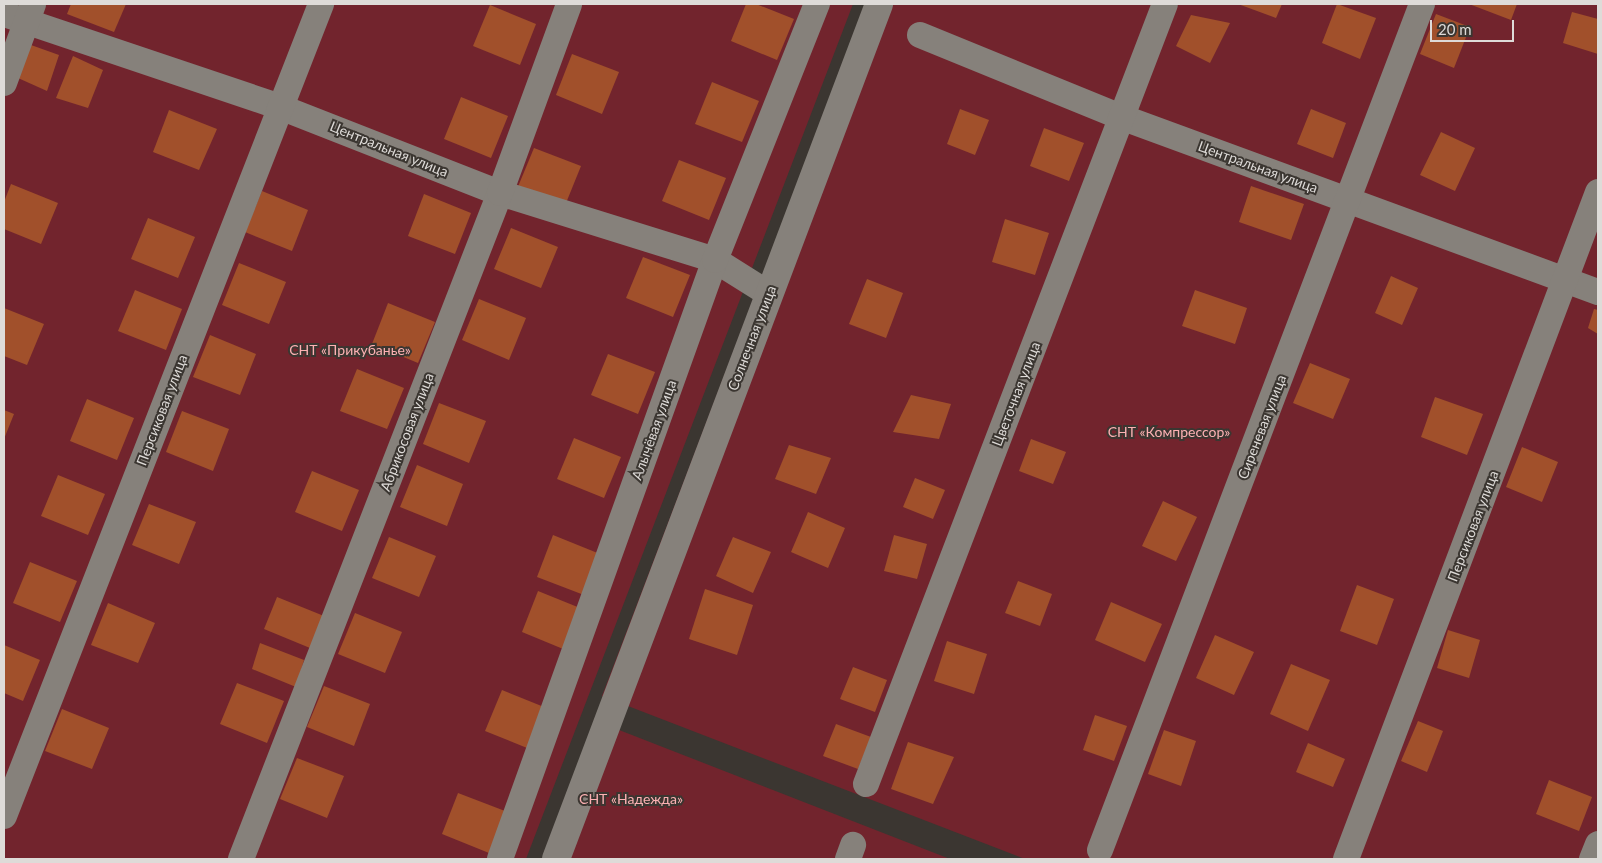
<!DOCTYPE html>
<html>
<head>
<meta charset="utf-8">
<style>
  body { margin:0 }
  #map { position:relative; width:1602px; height:863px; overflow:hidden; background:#3b3631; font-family:Lato,sans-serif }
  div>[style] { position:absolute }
  .green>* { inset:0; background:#72242d }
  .building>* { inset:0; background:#a1502b }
  .minor>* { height:26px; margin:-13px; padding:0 13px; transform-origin:13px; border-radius:13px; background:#86817b }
  .tertiary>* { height:28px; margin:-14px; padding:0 14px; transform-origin:14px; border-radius:14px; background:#86817b }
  span { translate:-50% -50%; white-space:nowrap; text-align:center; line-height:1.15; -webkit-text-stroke:4px #3b3631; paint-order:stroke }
  .street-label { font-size:14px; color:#dedbd8 }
  .park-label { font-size:14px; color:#fdb1b3 }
  .frame { position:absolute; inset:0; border:5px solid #dedbd8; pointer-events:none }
  .scale { position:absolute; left:1430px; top:20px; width:84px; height:22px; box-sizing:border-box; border:2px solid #dedbd8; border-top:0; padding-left:6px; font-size:15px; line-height:18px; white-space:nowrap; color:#dedbd8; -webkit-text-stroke:4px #3b3631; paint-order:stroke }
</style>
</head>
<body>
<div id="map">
  <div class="green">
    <div style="clip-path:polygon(4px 4px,853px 4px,526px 859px,4px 859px)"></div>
    <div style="clip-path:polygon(866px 4px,1598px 4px,1598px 859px,1025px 859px,602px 696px)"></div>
    <div style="clip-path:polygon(596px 721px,950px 859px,545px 859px)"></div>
  </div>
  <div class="building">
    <div style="clip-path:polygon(71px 4px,126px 4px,114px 32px,67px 14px)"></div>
    <div style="clip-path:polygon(746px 4px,756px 4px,794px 19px,777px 60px,731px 41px)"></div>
    <div style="clip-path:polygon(1238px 4px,1282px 4px,1276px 18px)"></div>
    <div style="clip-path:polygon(1337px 4px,1376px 18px,1360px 59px,1322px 43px)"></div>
    <div style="clip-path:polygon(1469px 4px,1517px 4px,1511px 20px)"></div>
    <div style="clip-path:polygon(490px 5px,536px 24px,520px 65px,473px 46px)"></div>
    <div style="clip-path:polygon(1572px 12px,1598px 19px,1598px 54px,1563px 43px)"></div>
    <div style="clip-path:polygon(1436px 14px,1470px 27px,1454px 68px,1420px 54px)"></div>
    <div style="clip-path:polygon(1191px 15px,1230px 23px,1210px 63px,1176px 46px)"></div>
    <div style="clip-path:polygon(31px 45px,59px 55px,47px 91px,18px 78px)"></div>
    <div style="clip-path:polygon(572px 54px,619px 72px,602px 114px,556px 95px)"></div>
    <div style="clip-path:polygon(73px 56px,103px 70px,88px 108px,56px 98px)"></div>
    <div style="clip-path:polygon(712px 82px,759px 101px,742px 142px,695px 124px)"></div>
    <div style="clip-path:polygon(461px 97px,508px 116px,491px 158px,444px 139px)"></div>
    <div style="clip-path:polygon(960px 109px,989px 120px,975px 155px,947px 144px)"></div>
    <div style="clip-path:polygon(1311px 109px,1346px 123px,1333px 158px,1297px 144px)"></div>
    <div style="clip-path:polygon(169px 110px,217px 129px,199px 170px,153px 152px)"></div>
    <div style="clip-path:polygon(1044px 128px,1084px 143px,1069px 181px,1030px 166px)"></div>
    <div style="clip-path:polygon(1441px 132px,1475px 148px,1455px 191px,1420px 175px)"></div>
    <div style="clip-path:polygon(534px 148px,581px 166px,564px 208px,517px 189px)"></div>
    <div style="clip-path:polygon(679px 160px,726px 178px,709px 220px,662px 201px)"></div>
    <div style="clip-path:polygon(11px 184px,58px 203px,41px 244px,4px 229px,4px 202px)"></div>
    <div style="clip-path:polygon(1251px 186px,1304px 204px,1291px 240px,1239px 222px)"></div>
    <div style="clip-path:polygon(262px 191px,308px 210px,292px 251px,245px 232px)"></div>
    <div style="clip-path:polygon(424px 194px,471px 213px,455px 254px,408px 236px)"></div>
    <div style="clip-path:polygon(148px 218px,195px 237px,178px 278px,131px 259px)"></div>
    <div style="clip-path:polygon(1005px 219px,1049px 233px,1035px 275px,992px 262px)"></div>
    <div style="clip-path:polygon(511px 228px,558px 247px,541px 288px,494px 269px)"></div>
    <div style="clip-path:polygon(643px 257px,690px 275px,673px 317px,626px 298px)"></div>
    <div style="clip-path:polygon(239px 263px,286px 282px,269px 324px,222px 305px)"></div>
    <div style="clip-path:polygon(1391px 276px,1418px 288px,1402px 325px,1375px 313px)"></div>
    <div style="clip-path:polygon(867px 279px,903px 293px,886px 338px,849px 324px)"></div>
    <div style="clip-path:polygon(135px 290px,182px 309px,166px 350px,118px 331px)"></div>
    <div style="clip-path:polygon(1195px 290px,1247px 308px,1235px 344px,1182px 326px)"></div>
    <div style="clip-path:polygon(479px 299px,526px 318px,509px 360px,462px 340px)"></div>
    <div style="clip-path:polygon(388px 303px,435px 322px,418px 363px,372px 344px)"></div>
    <div style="clip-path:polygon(4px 308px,44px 324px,27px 365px,4px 356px)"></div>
    <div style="clip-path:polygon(1594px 309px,1598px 310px,1598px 334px,1588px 328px)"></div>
    <div style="clip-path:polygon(210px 335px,256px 354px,240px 395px,193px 377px)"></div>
    <div style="clip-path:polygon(608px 354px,655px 372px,638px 414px,591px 395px)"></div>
    <div style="clip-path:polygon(1310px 363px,1350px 379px,1333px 419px,1293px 403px)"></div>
    <div style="clip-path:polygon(357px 369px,404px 388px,387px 429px,340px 411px)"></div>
    <div style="clip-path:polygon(911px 395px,951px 404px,939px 439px,893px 432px)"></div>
    <div style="clip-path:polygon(1435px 397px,1483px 414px,1467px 455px,1421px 437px)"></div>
    <div style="clip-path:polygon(87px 399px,134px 418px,117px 460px,70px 441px)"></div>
    <div style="clip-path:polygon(439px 403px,486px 421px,469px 463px,423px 444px)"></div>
    <div style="clip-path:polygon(4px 410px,14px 414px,4px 439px)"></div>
    <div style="clip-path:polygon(182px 411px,229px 429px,213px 471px,166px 452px)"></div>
    <div style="clip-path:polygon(574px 438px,621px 457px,604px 498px,557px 479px)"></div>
    <div style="clip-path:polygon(1031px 439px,1066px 452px,1053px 484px,1019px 471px)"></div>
    <div style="clip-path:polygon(789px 445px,831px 458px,816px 494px,775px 479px)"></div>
    <div style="clip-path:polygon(1522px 447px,1558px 462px,1542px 502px,1506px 487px)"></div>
    <div style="clip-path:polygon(417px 465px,463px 484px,447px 526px,400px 507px)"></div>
    <div style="clip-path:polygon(312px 471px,359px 490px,342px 531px,295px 512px)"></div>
    <div style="clip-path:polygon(58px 475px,105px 494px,88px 535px,41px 516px)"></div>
    <div style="clip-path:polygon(915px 478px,945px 490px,933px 519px,903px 507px)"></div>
    <div style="clip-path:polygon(1163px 501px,1197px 517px,1176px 561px,1142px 546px)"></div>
    <div style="clip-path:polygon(149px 504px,196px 522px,179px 564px,132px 545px)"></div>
    <div style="clip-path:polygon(808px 512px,845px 528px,828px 568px,791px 552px)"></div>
    <div style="clip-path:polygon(553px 535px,600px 554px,584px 595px,537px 577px)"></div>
    <div style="clip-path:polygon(894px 535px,927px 544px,917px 579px,884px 571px)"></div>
    <div style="clip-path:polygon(389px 537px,436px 556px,419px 597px,372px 578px)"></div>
    <div style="clip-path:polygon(733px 537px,771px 552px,753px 593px,716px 576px)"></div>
    <div style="clip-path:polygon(30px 562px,77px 581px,60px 622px,13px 603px)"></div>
    <div style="clip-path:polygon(1018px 581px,1052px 594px,1040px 626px,1005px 613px)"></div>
    <div style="clip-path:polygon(1357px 585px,1394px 599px,1377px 645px,1340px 631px)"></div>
    <div style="clip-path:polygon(705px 589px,753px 605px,737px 655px,689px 639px)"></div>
    <div style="clip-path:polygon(538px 591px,585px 610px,568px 651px,522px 632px)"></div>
    <div style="clip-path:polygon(277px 597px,324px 616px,310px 648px,264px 629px)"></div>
    <div style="clip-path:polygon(1111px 602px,1162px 624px,1145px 662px,1095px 640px)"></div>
    <div style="clip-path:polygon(108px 603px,155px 623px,138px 663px,91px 645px)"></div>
    <div style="clip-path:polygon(355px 613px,402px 632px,385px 673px,338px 654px)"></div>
    <div style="clip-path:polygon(1448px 630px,1480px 640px,1469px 678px,1437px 668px)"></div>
    <div style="clip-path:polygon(1215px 635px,1254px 652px,1234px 695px,1196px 678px)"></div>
    <div style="clip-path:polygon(947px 641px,987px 654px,974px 694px,934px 681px)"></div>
    <div style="clip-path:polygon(260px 643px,304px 660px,296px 687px,252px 669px)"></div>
    <div style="clip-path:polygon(4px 645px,40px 660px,23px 701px,4px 693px)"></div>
    <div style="clip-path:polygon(1291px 664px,1330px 680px,1308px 731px,1270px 714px)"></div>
    <div style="clip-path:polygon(853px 667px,887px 680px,875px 712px,840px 699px)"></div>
    <div style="clip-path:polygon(237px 683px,284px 701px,267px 743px,220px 724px)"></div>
    <div style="clip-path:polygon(324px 686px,370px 704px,354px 746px,307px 727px)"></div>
    <div style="clip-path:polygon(502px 690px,549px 709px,532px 750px,485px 731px)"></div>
    <div style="clip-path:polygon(62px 709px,109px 728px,92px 769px,45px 751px)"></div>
    <div style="clip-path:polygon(1095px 715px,1127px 726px,1114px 761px,1083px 750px)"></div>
    <div style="clip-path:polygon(1418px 721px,1443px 731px,1427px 772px,1401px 761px)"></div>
    <div style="clip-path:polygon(836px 724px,871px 737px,858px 769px,823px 756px)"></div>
    <div style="clip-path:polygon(1164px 730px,1196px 741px,1181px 786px,1148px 774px)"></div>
    <div style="clip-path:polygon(908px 742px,954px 757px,933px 804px,891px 789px)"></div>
    <div style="clip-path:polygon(1308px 743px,1345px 759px,1333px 787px,1296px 772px)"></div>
    <div style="clip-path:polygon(297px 758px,344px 776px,327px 818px,280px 799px)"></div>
    <div style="clip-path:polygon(1549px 780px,1592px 797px,1579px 831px,1536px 814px)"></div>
    <div style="clip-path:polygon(458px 793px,505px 811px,489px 853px,442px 834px)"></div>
  </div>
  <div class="minor">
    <div style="left:4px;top:14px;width:291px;rotate:18.6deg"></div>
    <div style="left:280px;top:107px;width:236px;rotate:21.4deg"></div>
    <div style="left:500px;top:193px;width:225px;rotate:17.3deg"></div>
    <div style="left:715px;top:260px;width:64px;rotate:32.2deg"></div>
    <div style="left:920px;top:35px;width:217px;rotate:22.2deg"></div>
    <div style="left:1121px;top:117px;width:508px;rotate:20.15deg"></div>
    <div style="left:4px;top:83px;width:84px;rotate:-69.8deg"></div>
    <div style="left:866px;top:784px;width:835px;rotate:-69.03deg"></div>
    <div style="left:4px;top:816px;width:872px;rotate:-68.67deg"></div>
    <div style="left:1100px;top:850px;width:905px;rotate:-69.16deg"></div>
    <div style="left:241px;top:859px;width:715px;rotate:-68.75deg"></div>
    <div style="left:500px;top:193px;width:201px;rotate:-69.9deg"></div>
    <div style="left:500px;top:859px;width:636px;rotate:-70.26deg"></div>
    <div style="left:715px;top:260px;width:276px;rotate:-68.3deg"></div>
    <div style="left:848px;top:859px;width:15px;rotate:-70deg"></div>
    <div style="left:1346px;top:859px;width:713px;rotate:-69.3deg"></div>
    <div style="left:1592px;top:859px;width:16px;rotate:-68deg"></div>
  </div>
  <div class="tertiary">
    <div style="left:556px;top:859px;width:914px;rotate:-69.3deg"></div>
  </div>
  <div class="street-label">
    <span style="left:389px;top:149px;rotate:22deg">Центральная улица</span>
    <span style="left:1258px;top:167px;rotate:20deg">Центральная улица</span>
    <span style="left:752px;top:338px;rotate:-69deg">Солнечная улица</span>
    <span style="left:1016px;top:394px;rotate:-69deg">Цветочная улица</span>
    <span style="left:162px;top:410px;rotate:-69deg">Персиковая улица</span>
    <span style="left:1262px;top:427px;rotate:-69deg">Сиреневая улица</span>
    <span style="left:654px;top:430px;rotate:-70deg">Алычёвая улица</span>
    <span style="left:407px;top:432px;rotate:-69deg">Абрикосовая улица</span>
    <span style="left:1473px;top:526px;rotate:-69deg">Персиковая улица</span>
  </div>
  <div class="park-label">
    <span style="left:350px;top:350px">СНТ «Прикубанье»</span>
    <span style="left:1169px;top:432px">СНТ «Компрессор»</span>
    <span style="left:631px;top:799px">СНТ «Надежда»</span>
  </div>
  <div class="frame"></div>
  <div class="scale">20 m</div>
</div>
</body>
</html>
